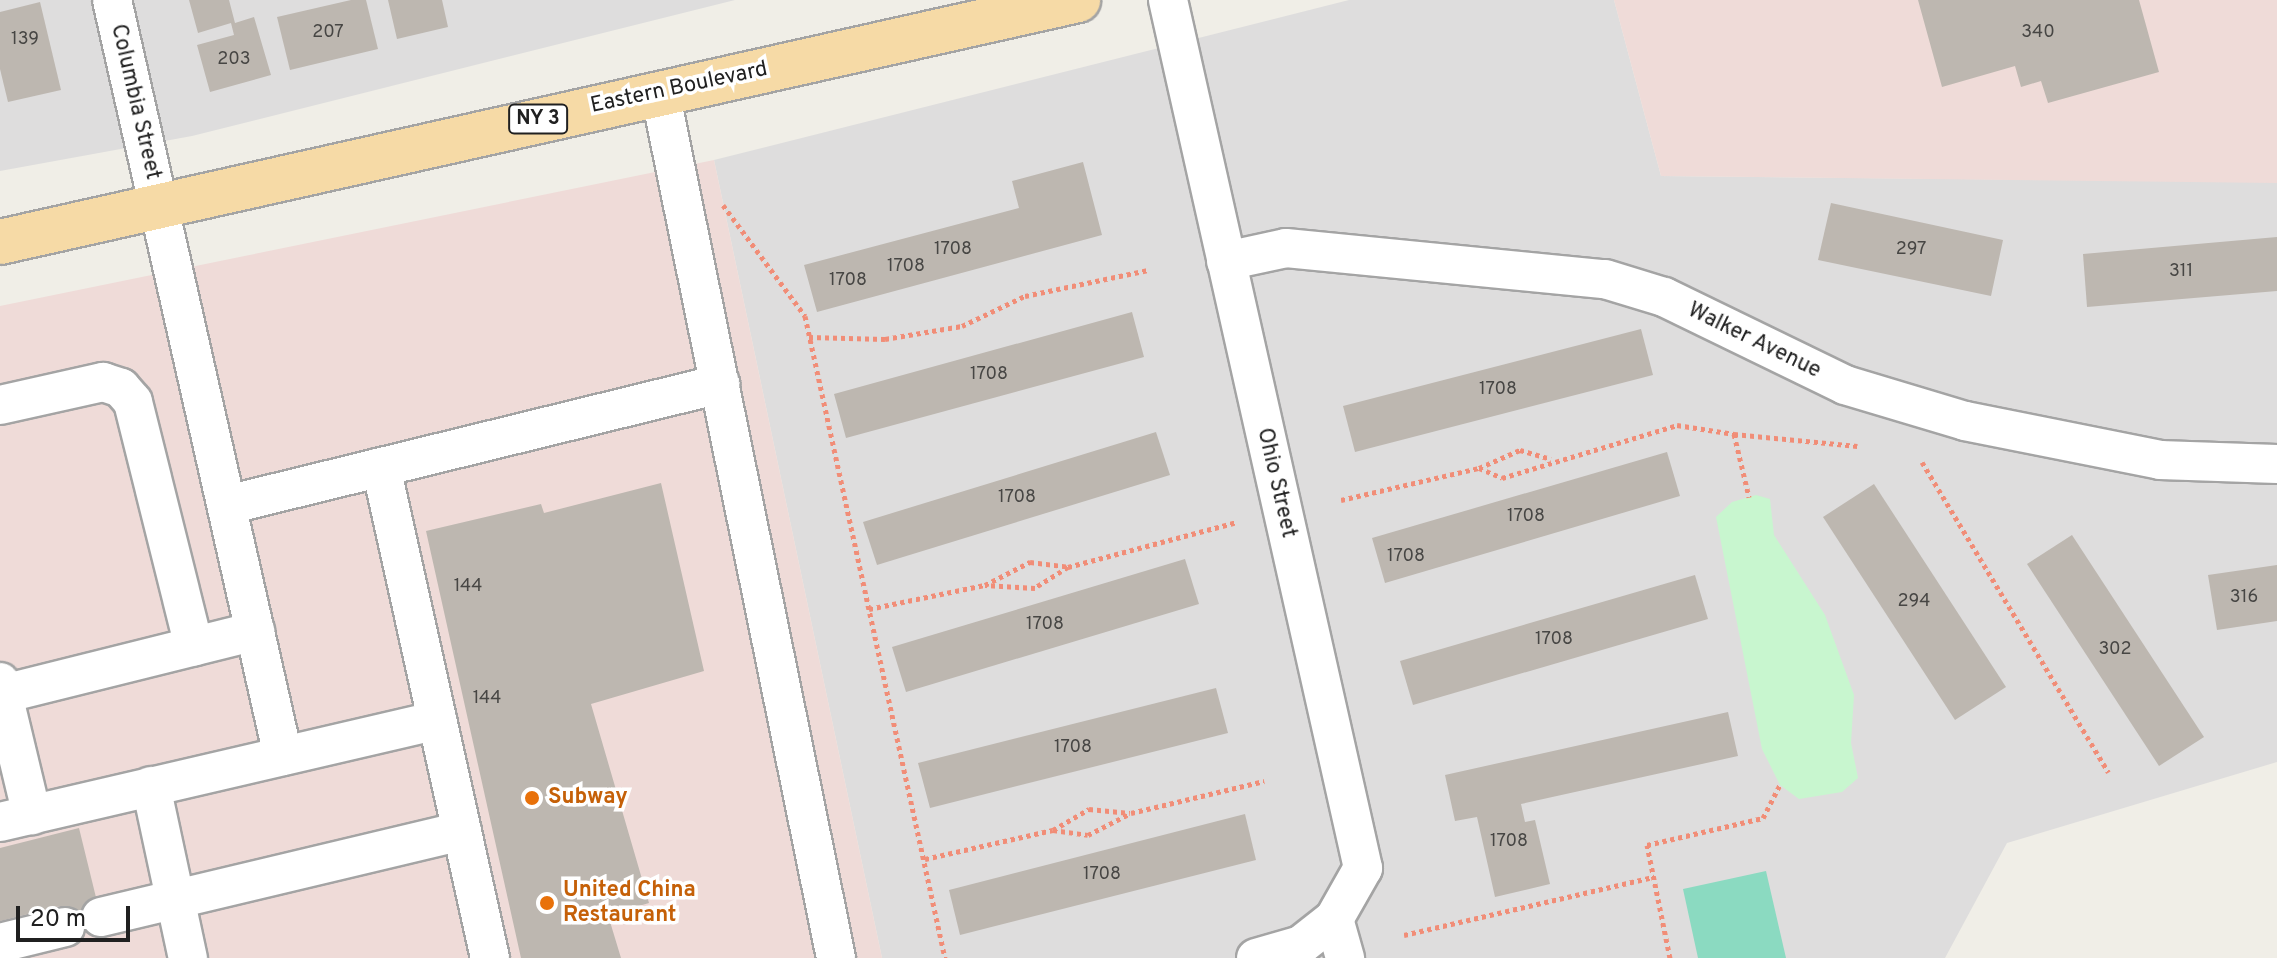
<!DOCTYPE html>
<html>
<head>
<meta charset="utf-8">
<style>
  body { margin:0 }
  #map { position:relative; width:2277px; height:958px; overflow:hidden; background:#f0eee7; font-family:Overpass,sans-serif }
  div>[style] { position:absolute }
  .residential>* { inset:0; background:#dedddd }
  .commercial>* { inset:0; background:#efdbd8 }
  .park>* { inset:0; background:#c8f6cf }
  .pitch>* { inset:0; background:#8bdac1 }
  .building>* { inset:0; background:#bdb7b0 }
  .path>* { height:5px; margin-top:-2.5px; transform-origin:0; background:repeating-linear-gradient(90deg,#f18d77 0 4px,transparent 0 8px) }
  .roads { filter:drop-shadow(2px 0 #a4a4a4) drop-shadow(-2px 0 #a4a4a4) drop-shadow(0 2px #a4a4a4) drop-shadow(0 -2px #a4a4a4) }
  .minor>* { height:38px; margin:-19px; padding:0 19px; transform-origin:19px; border-radius:19px; background:#fff }
  .major>* { height:44px; margin:-22px; padding:0 22px; transform-origin:22px; border-radius:22px; background:#f6daa6 }
  .dots>* { width:22px; height:22px; translate:-50% -50%; box-sizing:border-box; border:4px solid #fff; border-radius:50% }
  span { translate:-50% -50%; white-space:nowrap; text-align:center; line-height:1.15; -webkit-text-stroke:7px #fff; paint-order:stroke }
  .number-label { font-size:18px; color:#474644 }
  .number-label span { -webkit-text-stroke-width:0 }
  .shield-label span { padding:2px 6px; background:#fff; border:2px solid; border-radius:6px; -webkit-text-stroke-width:0 }
  .shield-label { font-size:20px; color:#202020; font-weight:700 }
  .street-label { font-size:22px; color:#202020 }
  .food-label { font-size:22px; color:#c56008; font-weight:700 }
  .left { translate:0 -50%; text-align:left }
  .scale { position:absolute; left:16px; top:906px; width:114px; height:36px; box-sizing:border-box; border:4px solid #202020; border-top:0; padding-left:10px; font-size:24px; line-height:28px; white-space:nowrap; color:#202020; -webkit-text-stroke:6px #fff; paint-order:stroke }
</style>
</head>
<body>
<div id="map">
  <div class="residential">
    <div style="clip-path:polygon(0 0,735px 0,192px 136px,0 171px)"></div>
    <div style="clip-path:polygon(1349px 0,1614px 0,1661px 176px,2277px 182px,2277px 762px,2007px 843px,1945px 958px,882px 958px,714px 160px)"></div>
  </div>
  <div class="commercial">
    <div style="clip-path:polygon(1614px 0,2277px 0,2277px 183px,1661px 176px)"></div>
    <div style="clip-path:polygon(714px 160px,882px 958px,0 958px,0 306px)"></div>
  </div>
  <div class="park">
    <div style="clip-path:polygon(1756px 495px,1770px 499px,1774px 535px,1825px 615px,1854px 695px,1851px 743px,1858px 778px,1842px 792px,1799px 799px,1780px 785px,1762px 749px,1716px 517px,1732px 502px)"></div>
  </div>
  <div class="pitch">
    <div style="clip-path:polygon(1766px 871px,1786px 958px,1698px 958px,1683px 889px)"></div>
  </div>
  <div class="building">
    <div style="clip-path:polygon(189px 0,229px 0,235px 23px,254px 17px,271px 75px,210px 92px,197px 45px,234px 35px,231px 23px,198px 33px)"></div>
    <div style="clip-path:polygon(351px 0,366px 0,378px 49px,290px 70px,277px 17px)"></div>
    <div style="clip-path:polygon(388px 0,442px 0,448px 27px,397px 39px)"></div>
    <div style="clip-path:polygon(1918px 0,2139px 0,2159px 72px,2048px 103px,2041px 81px,2021px 87px,2015px 66px,1942px 87px)"></div>
    <div style="clip-path:polygon(40px 2px,61px 90px,8px 102px,0 69px,0 12px)"></div>
    <div style="clip-path:polygon(1083px 162px,1102px 235px,817px 312px,804px 265px,1019px 208px,1012px 181px)"></div>
    <div style="clip-path:polygon(1831px 203px,2003px 240px,1991px 296px,1818px 260px)"></div>
    <div style="clip-path:polygon(2277px 237px,2277px 291px,2087px 307px,2083px 254px)"></div>
    <div style="clip-path:polygon(1132px 312px,1144px 357px,846px 438px,834px 394px)"></div>
    <div style="clip-path:polygon(1641px 329px,1653px 375px,1355px 452px,1343px 406px)"></div>
    <div style="clip-path:polygon(1156px 432px,1170px 475px,877px 565px,863px 522px)"></div>
    <div style="clip-path:polygon(1667px 452px,1680px 496px,1385px 583px,1372px 538px)"></div>
    <div style="clip-path:polygon(661px 483px,704px 671px,591px 704px,649px 903px,608px 915px,621px 958px,521px 958px,426px 531px,541px 504px,544px 513px)"></div>
    <div style="clip-path:polygon(1874px 484px,2006px 687px,1955px 720px,1823px 517px)"></div>
    <div style="clip-path:polygon(2072px 535px,2204px 737px,2159px 766px,2027px 564px)"></div>
    <div style="clip-path:polygon(1185px 559px,1199px 604px,906px 692px,892px 647px)"></div>
    <div style="clip-path:polygon(2277px 565px,2277px 621px,2217px 630px,2208px 575px)"></div>
    <div style="clip-path:polygon(1695px 575px,1708px 619px,1413px 705px,1400px 661px)"></div>
    <div style="clip-path:polygon(1216px 688px,1228px 733px,930px 808px,918px 763px)"></div>
    <div style="clip-path:polygon(1728px 712px,1738px 756px,1521px 804px,1525px 822px,1535px 820px,1550px 884px,1495px 897px,1477px 817px,1455px 821px,1445px 775px)"></div>
    <div style="clip-path:polygon(1245px 814px,1256px 860px,960px 935px,949px 890px)"></div>
    <div style="clip-path:polygon(79px 828px,103px 926px,67px 937px,60px 906px,0 921px,0 848px)"></div>
  </div>
  <div class="path">
    <div style="left:723px;top:205px;width:138px;rotate:53.5deg"></div>
    <div style="left:805px;top:316px;width:657px;rotate:77.7deg"></div>
    <div style="left:809px;top:337px;width:76px;rotate:1.5deg"></div>
    <div style="left:885px;top:339px;width:78px;rotate:-9.6deg"></div>
    <div style="left:962px;top:326px;width:70px;rotate:-25.5deg"></div>
    <div style="left:1025px;top:296px;width:126px;rotate:-11.9deg"></div>
    <div style="left:1734px;top:434px;width:124px;rotate:5.6deg"></div>
    <div style="left:1922px;top:462px;width:362px;rotate:59deg"></div>
    <div style="left:1479px;top:468px;width:25px;rotate:23deg"></div>
    <div style="left:1502px;top:478px;width:183px;rotate:-16.8deg"></div>
    <div style="left:1677px;top:425px;width:58px;rotate:9deg"></div>
    <div style="left:1734px;top:434px;width:65px;rotate:76.6deg"></div>
    <div style="left:1341px;top:500px;width:142px;rotate:-13.1deg"></div>
    <div style="left:1479px;top:468px;width:45px;rotate:-23.7deg"></div>
    <div style="left:1520px;top:450px;width:32px;rotate:16deg"></div>
    <div style="left:1068px;top:567px;width:175px;rotate:-14.9deg"></div>
    <div style="left:869px;top:609px;width:118px;rotate:-11.7deg"></div>
    <div style="left:985px;top:585px;width:51px;rotate:-27.1deg"></div>
    <div style="left:1030px;top:562px;width:38px;rotate:7deg"></div>
    <div style="left:1068px;top:567px;width:39px;rotate:148deg"></div>
    <div style="left:1035px;top:588px;width:50px;rotate:-176.6deg"></div>
    <div style="left:1053px;top:830px;width:35px;rotate:8deg"></div>
    <div style="left:1088px;top:835px;width:48px;rotate:-27.1deg"></div>
    <div style="left:1131px;top:813px;width:137px;rotate:-13.5deg"></div>
    <div style="left:925px;top:859px;width:131px;rotate:-12.8deg"></div>
    <div style="left:1053px;top:830px;width:42px;rotate:-30.3deg"></div>
    <div style="left:1089px;top:809px;width:41px;rotate:5.6deg"></div>
    <div style="left:1404px;top:935px;width:257px;rotate:-13.1deg"></div>
    <div style="left:1670px;top:958px;width:115px;rotate:-101.5deg"></div>
    <div style="left:1647px;top:845px;width:119px;rotate:-13.1deg"></div>
    <div style="left:1763px;top:818px;width:37px;rotate:-63deg"></div>
  </div>
  <div class="roads">
    <div class="minor">
      <div style="left:112px;top:0;width:775px;rotate:77.25deg"></div>
      <div style="left:1168px;top:0;width:890px;rotate:77.34deg"></div>
      <div style="left:1363px;top:868px;width:59px;rotate:119.6deg"></div>
      <div style="left:1334px;top:919px;width:41px;rotate:74.2deg"></div>
      <div style="left:660px;top:92px;width:884px;rotate:78.51deg"></div>
      <div style="left:1226px;top:261px;width:61px;rotate:-12.2deg"></div>
      <div style="left:1286px;top:248px;width:321px;rotate:5.6deg"></div>
      <div style="left:1605px;top:279px;width:62px;rotate:17deg"></div>
      <div style="left:1664px;top:297px;width:201px;rotate:25.9deg"></div>
      <div style="left:1845px;top:385px;width:125px;rotate:16.7deg"></div>
      <div style="left:1965px;top:421px;width:199px;rotate:11.3deg"></div>
      <div style="left:2160px;top:460px;width:117px;rotate:2deg"></div>
      <div style="left:0;top:405px;width:106px;rotate:-12.6deg"></div>
      <div style="left:103px;top:382px;width:19px;rotate:18deg"></div>
      <div style="left:121px;top:388px;width:18px;rotate:49deg"></div>
      <div style="left:133px;top:402px;width:252px;rotate:76deg"></div>
      <div style="left:381px;top:467px;width:503px;rotate:77.48deg"></div>
      <div style="left:227px;top:505px;width:508px;rotate:-13.79deg"></div>
      <div style="left:0;top:682px;width:137px;rotate:76.5deg"></div>
      <div style="left:3px;top:694px;width:260px;rotate:-14deg"></div>
      <div style="left:151px;top:786px;width:176px;rotate:77.9deg"></div>
      <div style="left:0;top:822px;width:449px;rotate:-13.1deg"></div>
      <div style="left:101px;top:917px;width:371px;rotate:-13.4deg"></div>
      <div style="left:0;top:943px;width:67px;rotate:-13.8deg"></div>
      <div style="left:1256px;top:958px;width:47px;rotate:-16.1deg"></div>
      <div style="left:1301px;top:945px;width:42px;rotate:-38.2deg"></div>
    </div>
    <div class="major">
      <div style="left:0;top:242px;width:1105px;rotate:-12.65deg"></div>
    </div>
  </div>
  <div class="dots">
    <div style="left:532px;top:798px;background:#e8710a"></div>
    <div style="left:547px;top:903px;background:#e8710a"></div>
  </div>
  <div class="number-label">
    <span style="left:328px;top:33px">207</span>
    <span style="left:2038px;top:33px">340</span>
    <span style="left:25px;top:40px">139</span>
    <span style="left:234px;top:60px">203</span>
    <span style="left:953px;top:250px">1708</span>
    <span style="left:1911px;top:250px">297</span>
    <span style="left:906px;top:267px">1708</span>
    <span style="left:2181px;top:272px">311</span>
    <span style="left:848px;top:281px">1708</span>
    <span style="left:989px;top:375px">1708</span>
    <span style="left:1498px;top:390px">1708</span>
    <span style="left:1017px;top:498px">1708</span>
    <span style="left:1526px;top:517px">1708</span>
    <span style="left:1406px;top:557px">1708</span>
    <span style="left:468px;top:587px">144</span>
    <span style="left:2244px;top:598px">316</span>
    <span style="left:1914px;top:602px">294</span>
    <span style="left:1045px;top:625px">1708</span>
    <span style="left:1554px;top:640px">1708</span>
    <span style="left:2115px;top:650px">302</span>
    <span style="left:487px;top:699px">144</span>
    <span style="left:1073px;top:748px">1708</span>
    <span style="left:1509px;top:842px">1708</span>
    <span style="left:1102px;top:875px">1708</span>
  </div>
  <div class="shield-label">
    <span style="left:538px;top:119px">NY 3</span>
  </div>
  <div class="street-label">
    <span style="left:679px;top:88px;rotate:-12deg">Eastern Boulevard</span>
    <span style="left:135px;top:102px;rotate:77deg">Columbia Street</span>
    <span style="left:1754px;top:341px;rotate:26deg">Walker Avenue</span>
    <span style="left:1276px;top:483px;rotate:77deg">Ohio Street</span>
  </div>
  <div class="food-label">
    <span class="left" style="left:548px;top:798px">Subway</span>
    <span class="left" style="left:563px;top:903px">United China<br>Restaurant</span>
  </div>
  <div class="scale">20 m</div>
</div>
</body>
</html>
